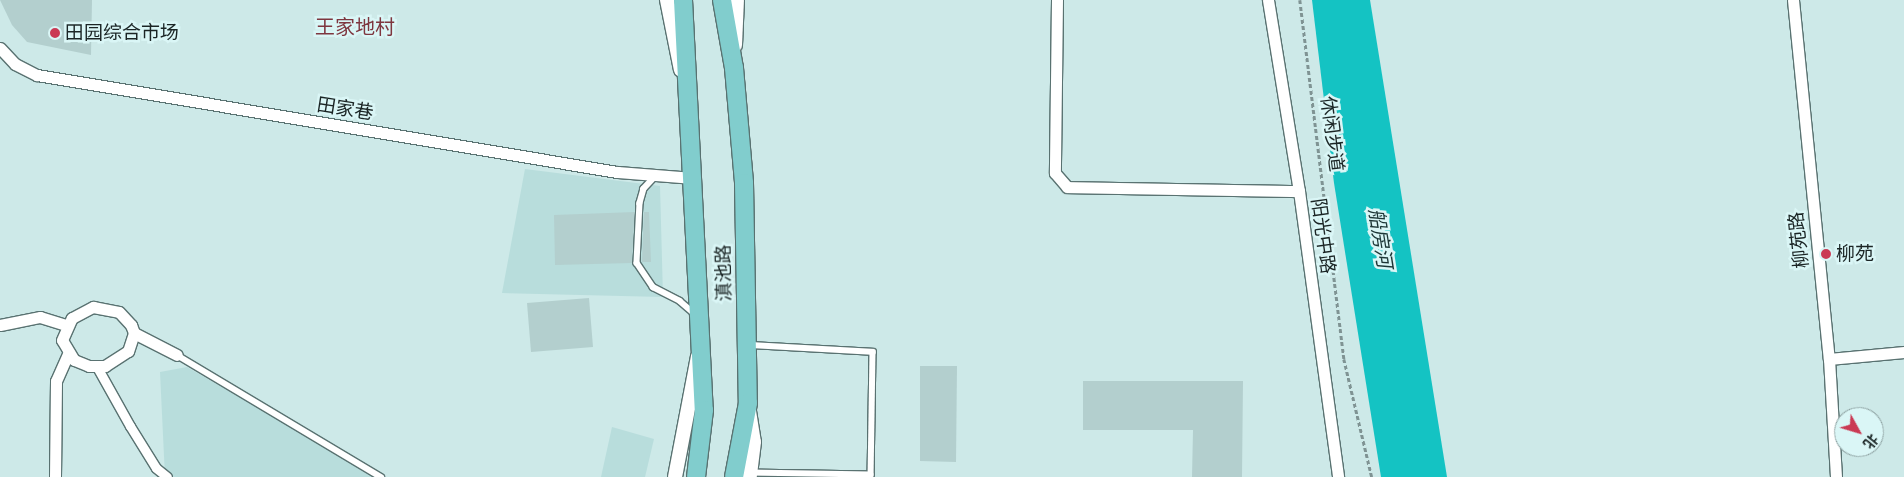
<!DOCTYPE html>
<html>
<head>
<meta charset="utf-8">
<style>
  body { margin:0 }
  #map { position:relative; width:1904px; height:477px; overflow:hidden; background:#cde9e8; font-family:Figtree,"Noto Sans SC",sans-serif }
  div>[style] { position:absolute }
  .built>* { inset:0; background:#b8dddc }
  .water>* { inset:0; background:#14c3c3 }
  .building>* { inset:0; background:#b3cfce }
  .path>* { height:2.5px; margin-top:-1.25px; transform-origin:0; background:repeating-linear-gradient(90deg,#7f9393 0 4px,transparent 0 6.5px) }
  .roads { filter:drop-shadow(1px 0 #597271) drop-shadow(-1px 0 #597271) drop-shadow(0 1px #597271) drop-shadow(0 -1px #597271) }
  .service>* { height:5.5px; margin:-2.75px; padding:0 2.75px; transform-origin:2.75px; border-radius:2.75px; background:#fff }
  .pedestrian>* { height:9px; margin:-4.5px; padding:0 4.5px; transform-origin:4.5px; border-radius:4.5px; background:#fff }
  .minor>* { height:11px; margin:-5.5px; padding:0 5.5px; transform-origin:5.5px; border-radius:5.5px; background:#fff }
  .tertiary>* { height:14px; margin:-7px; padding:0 7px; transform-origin:7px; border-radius:7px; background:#fff }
  .primary>* { height:18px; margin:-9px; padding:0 9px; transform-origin:9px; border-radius:9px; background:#81cdcd }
  .dots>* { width:14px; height:14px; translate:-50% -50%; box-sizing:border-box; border:2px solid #daf6f6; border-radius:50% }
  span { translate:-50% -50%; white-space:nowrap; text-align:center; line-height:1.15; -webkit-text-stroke:5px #daf6f6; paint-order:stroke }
  .poi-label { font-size:19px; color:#1b2525 }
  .left { translate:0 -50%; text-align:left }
  .street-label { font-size:19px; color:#1b2525 }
  .neighbourhood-label { font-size:20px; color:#7e363f }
  .water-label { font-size:20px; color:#1d3636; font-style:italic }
  .north { position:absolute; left:1834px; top:407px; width:50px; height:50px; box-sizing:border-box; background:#daf6f6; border:1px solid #8ea2a2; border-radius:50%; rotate:129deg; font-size:14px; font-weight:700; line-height:20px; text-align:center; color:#1b2525 }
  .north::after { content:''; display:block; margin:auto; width:18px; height:22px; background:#ca3a54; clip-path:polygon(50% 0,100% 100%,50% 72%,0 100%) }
</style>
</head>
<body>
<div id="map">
  <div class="built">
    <div style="clip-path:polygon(525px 169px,660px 186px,663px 297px,502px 293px)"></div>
    <div style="clip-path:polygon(187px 367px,378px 477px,165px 477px,160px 372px)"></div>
    <div style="clip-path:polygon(612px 427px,654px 439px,645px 477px,601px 477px)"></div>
  </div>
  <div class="water">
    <div style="clip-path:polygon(1312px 0,1370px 0,1447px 477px,1381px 477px,1334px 183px)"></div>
  </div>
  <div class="building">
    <div style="clip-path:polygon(0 0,92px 0,91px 55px,27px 42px,12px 25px)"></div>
    <div style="clip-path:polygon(635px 212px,632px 263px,555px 265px,554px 215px)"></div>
    <div style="clip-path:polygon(644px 212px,649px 212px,651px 262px,642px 262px)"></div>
    <div style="clip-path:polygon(589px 298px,593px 347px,531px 352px,527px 303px)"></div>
    <div style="clip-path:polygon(920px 366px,957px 366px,956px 462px,920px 461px)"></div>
    <div style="clip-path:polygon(1083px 381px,1243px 381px,1242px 477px,1192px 477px,1193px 430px,1083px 430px)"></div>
  </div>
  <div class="path">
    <div style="left:1300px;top:0;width:362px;rotate:83deg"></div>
    <div style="left:1344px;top:359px;width:121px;rotate:76.7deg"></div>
  </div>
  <div class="roads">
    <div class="service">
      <div style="left:656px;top:176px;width:18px;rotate:133deg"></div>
      <div style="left:644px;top:189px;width:15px;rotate:106deg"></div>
      <div style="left:640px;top:203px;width:60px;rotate:92.9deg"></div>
      <div style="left:637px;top:263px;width:29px;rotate:56deg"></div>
      <div style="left:653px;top:287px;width:30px;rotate:27deg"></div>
      <div style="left:680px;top:301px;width:21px;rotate:41deg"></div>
      <div style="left:749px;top:345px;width:124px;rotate:3.2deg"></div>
      <div style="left:873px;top:352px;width:123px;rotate:90.9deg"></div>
      <div style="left:871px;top:475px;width:121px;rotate:-179.1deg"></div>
      <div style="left:177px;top:355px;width:238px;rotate:30.9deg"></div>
    </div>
    <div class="pedestrian">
      <div style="left:97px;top:367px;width:68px;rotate:60.8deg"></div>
      <div style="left:130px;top:426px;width:49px;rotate:58.2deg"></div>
      <div style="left:156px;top:468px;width:14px;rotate:39deg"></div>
    </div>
    <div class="minor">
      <div style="left:1057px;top:0;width:173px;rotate:90.7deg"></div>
      <div style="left:1055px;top:173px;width:18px;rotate:49deg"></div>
      <div style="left:1067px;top:187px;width:232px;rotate:1deg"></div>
      <div style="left:1268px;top:0;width:193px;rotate:80.8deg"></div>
      <div style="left:1299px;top:191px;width:289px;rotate:82.2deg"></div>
      <div style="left:1793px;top:0;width:361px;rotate:84.3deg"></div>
      <div style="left:1829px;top:359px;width:118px;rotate:86.6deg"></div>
      <div style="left:0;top:48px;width:22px;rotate:47deg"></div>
      <div style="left:15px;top:64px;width:25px;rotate:27deg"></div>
      <div style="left:37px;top:75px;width:588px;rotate:9.49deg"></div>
      <div style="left:617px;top:172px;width:77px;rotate:4.5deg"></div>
      <div style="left:93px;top:307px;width:26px;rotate:11deg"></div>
      <div style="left:119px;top:312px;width:18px;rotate:47deg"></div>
      <div style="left:131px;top:325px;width:9px;rotate:69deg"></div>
      <div style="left:134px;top:333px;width:19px;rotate:108deg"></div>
      <div style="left:128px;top:351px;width:27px;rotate:147deg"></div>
      <div style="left:105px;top:366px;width:16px;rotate:180deg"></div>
      <div style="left:89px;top:366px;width:16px;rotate:-158deg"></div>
      <div style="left:74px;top:360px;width:23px;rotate:-121deg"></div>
      <div style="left:62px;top:340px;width:24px;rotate:-66deg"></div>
      <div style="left:72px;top:318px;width:24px;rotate:-28deg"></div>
      <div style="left:0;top:325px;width:41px;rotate:-11.3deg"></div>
      <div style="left:40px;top:317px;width:27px;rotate:17deg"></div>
      <div style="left:134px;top:333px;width:48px;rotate:27.1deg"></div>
      <div style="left:1829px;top:359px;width:75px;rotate:-5.3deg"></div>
      <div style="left:55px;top:477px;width:96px;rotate:-89.4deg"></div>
      <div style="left:56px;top:381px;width:30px;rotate:-66deg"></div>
    </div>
    <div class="tertiary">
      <div style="left:667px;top:0;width:71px;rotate:78.7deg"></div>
      <div style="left:735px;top:45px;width:45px;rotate:-87.5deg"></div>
      <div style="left:749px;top:411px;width:31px;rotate:81deg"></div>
      <div style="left:754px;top:442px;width:35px;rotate:97deg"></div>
      <div style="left:675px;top:477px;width:123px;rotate:-79.2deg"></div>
    </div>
    <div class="primary">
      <div style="left:683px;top:0;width:411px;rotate:87.1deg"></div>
      <div style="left:704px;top:410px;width:67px;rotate:96.8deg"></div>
      <div style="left:722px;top:0;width:69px;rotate:80deg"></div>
      <div style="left:734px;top:68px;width:115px;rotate:85deg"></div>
      <div style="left:744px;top:183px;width:220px;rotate:89deg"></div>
      <div style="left:748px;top:403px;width:75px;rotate:100.7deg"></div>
    </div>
  </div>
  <div class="dots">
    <div style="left:55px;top:33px;background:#ca3a54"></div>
    <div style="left:1826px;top:254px;background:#ca3a54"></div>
  </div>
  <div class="poi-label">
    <span class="left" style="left:65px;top:33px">田园综合市场</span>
    <span class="left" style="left:1836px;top:254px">柳苑</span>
  </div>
  <div class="street-label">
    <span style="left:345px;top:109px;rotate:9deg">田家巷</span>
    <span style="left:1332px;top:134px;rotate:83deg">休闲步道</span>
    <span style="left:1323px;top:236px;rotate:82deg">阳光中路</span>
    <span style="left:1799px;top:240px;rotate:-96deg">柳苑路</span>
    <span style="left:724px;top:273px;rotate:-91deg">滇池路</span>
  </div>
  <div class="neighbourhood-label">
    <span style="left:355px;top:27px">王家地村</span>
  </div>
  <div class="water-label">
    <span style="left:1380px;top:238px;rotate:81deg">船房河</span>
  </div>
  <div class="north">北</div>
</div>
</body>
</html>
